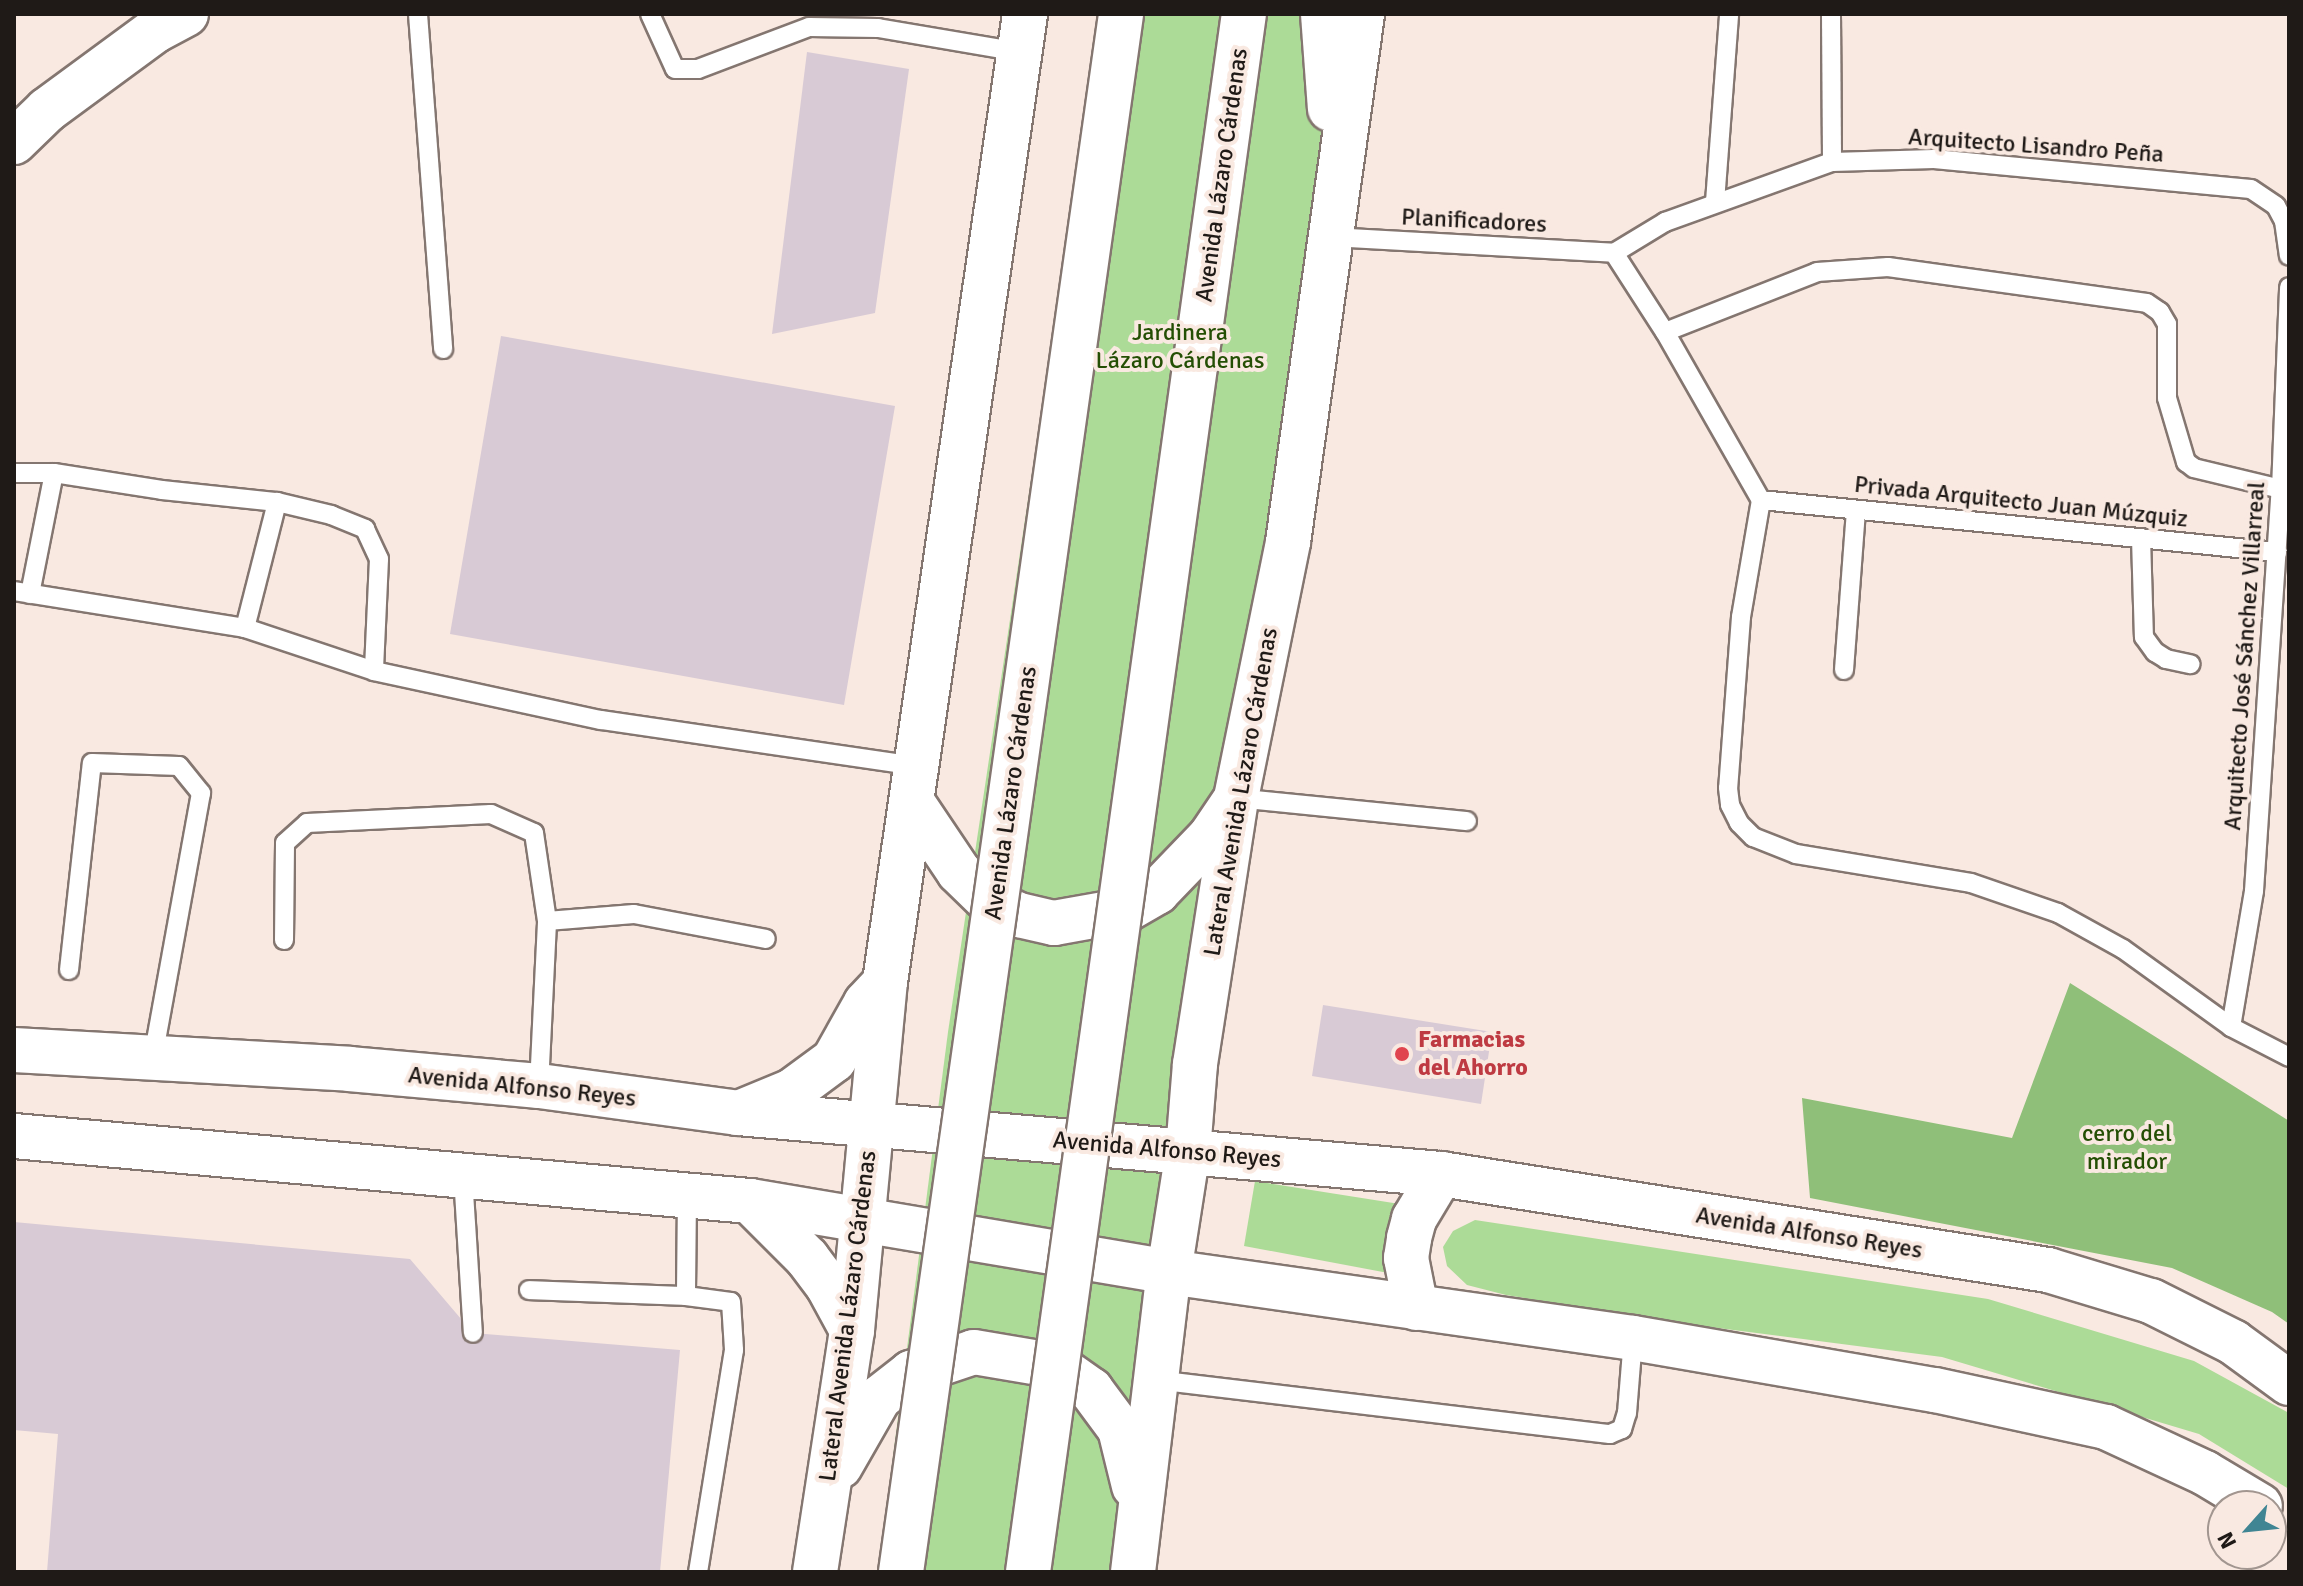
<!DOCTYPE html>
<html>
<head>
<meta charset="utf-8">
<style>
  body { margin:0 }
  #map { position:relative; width:2303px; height:1586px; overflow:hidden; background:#f9e9e1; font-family:Signika,sans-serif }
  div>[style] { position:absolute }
  .green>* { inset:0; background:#acdb97 }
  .forest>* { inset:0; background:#8fbf79 }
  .building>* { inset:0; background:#d8cad5 }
  .roads { filter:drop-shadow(2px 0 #847670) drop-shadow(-2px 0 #847670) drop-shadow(0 2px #847670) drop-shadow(0 -2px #847670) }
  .lane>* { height:18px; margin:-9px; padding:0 9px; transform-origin:9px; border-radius:9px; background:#fff }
  .secondary>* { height:44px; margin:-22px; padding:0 22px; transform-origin:22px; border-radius:22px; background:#fff }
  .bridges { filter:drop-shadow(2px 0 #847670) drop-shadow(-2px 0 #847670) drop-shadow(0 2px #847670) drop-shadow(0 -2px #847670) }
  .highway-bridge>* { height:44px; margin:-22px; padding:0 22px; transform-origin:22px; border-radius:22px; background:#fff }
  .dots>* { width:22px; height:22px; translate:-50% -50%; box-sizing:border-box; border:4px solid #f9e9e1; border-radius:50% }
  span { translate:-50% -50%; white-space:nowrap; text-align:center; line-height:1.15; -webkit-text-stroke:8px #f9e9e1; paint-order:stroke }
  .street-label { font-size:24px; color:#1f1a17 }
  .park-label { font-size:24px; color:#244f04 }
  .health-label { font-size:24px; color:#be3a42; font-weight:700 }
  .left { translate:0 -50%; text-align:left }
  .frame { position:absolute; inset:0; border:16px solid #1f1a17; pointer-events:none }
  .north { position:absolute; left:2207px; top:1490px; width:80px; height:80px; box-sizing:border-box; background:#f9e9e1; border:2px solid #a29690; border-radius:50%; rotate:243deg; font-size:22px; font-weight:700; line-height:32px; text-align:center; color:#1f1a17 }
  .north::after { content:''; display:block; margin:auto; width:28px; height:36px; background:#408593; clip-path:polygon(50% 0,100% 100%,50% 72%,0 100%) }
</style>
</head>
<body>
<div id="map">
  <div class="green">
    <div style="clip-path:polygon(1101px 14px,1352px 14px,1121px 1572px,878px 1572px,948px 1032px)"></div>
    <div style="clip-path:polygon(1255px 1181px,1406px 1205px,1399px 1275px,1244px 1246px)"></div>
    <div style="clip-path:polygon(1475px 1220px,1988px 1299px,2194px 1361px,2289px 1413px,2289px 1489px,2199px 1434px,1942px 1357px,1687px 1324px,1506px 1295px,1467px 1285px,1447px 1266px,1443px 1247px,1453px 1231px)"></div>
  </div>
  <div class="forest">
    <div style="clip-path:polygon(2070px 983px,2289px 1121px,2289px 1324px,2272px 1312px,2172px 1268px,1810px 1198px,1802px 1098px,2012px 1138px)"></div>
  </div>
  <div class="building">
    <div style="clip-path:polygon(807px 52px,909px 69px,875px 313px,772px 334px)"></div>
    <div style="clip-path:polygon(501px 336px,895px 406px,844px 705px,450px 634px)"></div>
    <div style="clip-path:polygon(1323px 1005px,1492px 1032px,1481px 1104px,1312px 1076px)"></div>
    <div style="clip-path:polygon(14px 1222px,410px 1259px,473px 1333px,680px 1350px,660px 1572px,47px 1572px,58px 1434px,14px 1430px)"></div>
  </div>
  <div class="roads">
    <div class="lane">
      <div style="left:418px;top:14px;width:336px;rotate:85.7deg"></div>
      <div style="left:650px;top:14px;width:60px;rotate:65.6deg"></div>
      <div style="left:675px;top:69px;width:23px"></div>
      <div style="left:698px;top:69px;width:119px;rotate:-20.7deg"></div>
      <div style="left:809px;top:27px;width:69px;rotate:0.8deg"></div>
      <div style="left:878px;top:28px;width:144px;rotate:9.6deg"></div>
      <div style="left:1831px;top:14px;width:148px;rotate:89.6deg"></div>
      <div style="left:1715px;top:202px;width:189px;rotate:-85.7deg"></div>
      <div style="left:1331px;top:237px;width:283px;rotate:3.2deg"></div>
      <div style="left:1614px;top:253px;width:94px;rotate:57.2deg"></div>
      <div style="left:1665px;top:332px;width:193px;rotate:60.3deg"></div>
      <div style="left:1761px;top:500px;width:119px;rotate:99.7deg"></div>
      <div style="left:1741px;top:617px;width:171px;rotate:94.3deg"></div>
      <div style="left:1728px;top:788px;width:17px;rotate:83deg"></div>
      <div style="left:1730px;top:805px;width:20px;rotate:63deg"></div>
      <div style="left:1739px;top:823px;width:20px;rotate:45deg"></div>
      <div style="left:1753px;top:837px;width:46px;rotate:21.6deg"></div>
      <div style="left:1796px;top:854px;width:177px;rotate:9.4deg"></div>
      <div style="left:1971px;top:883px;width:92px;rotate:19deg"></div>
      <div style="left:2058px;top:913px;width:74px;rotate:29deg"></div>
      <div style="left:2123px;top:949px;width:133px;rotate:35.8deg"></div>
      <div style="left:2231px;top:1027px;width:65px;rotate:27.3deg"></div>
      <div style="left:1614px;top:253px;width:60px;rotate:-31.3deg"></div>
      <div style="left:1665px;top:222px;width:177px;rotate:-19.8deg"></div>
      <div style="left:1832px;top:162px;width:102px;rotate:-1.7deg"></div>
      <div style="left:1934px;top:159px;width:318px;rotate:5.4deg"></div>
      <div style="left:2251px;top:189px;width:30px;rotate:34deg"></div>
      <div style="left:2276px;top:206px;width:17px;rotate:62deg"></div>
      <div style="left:2284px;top:221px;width:35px;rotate:82deg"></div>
      <div style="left:1665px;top:332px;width:163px;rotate:-21.5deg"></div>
      <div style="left:1817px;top:272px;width:71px;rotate:-4deg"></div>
      <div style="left:1888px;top:267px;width:261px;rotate:7.9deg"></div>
      <div style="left:2147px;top:303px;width:16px;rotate:35deg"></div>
      <div style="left:2160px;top:312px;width:14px;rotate:60deg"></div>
      <div style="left:2167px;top:324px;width:74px;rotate:90deg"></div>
      <div style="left:2167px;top:398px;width:67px;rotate:73.5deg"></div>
      <div style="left:2186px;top:462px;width:10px;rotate:37deg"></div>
      <div style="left:2194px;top:468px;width:89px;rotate:13.6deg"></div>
      <div style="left:14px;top:473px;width:40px"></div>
      <div style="left:54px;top:473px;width:109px;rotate:8.9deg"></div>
      <div style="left:162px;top:490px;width:116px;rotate:6deg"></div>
      <div style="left:277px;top:502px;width:56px;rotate:13.5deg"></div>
      <div style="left:331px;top:515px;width:37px;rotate:22deg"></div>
      <div style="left:365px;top:529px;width:33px;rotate:65deg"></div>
      <div style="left:379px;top:559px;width:112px;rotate:92.6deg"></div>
      <div style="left:1761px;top:500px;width:519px;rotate:5.75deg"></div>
      <div style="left:2141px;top:538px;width:99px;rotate:88.3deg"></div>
      <div style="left:2144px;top:637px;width:19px;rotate:54deg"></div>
      <div style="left:2155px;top:652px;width:13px;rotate:32deg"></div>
      <div style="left:2166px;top:659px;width:25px;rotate:12deg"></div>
      <div style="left:14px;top:591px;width:234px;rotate:9.1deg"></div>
      <div style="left:245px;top:628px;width:136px;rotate:18.4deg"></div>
      <div style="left:374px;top:671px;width:232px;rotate:12.2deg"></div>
      <div style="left:601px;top:720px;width:319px;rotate:8.3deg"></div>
      <div style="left:30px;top:594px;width:123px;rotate:-78.8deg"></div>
      <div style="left:245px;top:628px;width:130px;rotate:-75.7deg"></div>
      <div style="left:1844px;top:670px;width:160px;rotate:-85.7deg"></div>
      <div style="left:1236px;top:798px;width:232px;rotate:5.7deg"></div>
      <div style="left:284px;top:940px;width:97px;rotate:-89.4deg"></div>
      <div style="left:285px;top:843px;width:30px;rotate:-42deg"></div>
      <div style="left:307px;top:823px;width:184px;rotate:-2.8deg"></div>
      <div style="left:491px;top:814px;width:47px;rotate:23.8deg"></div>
      <div style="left:534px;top:833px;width:89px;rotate:81.6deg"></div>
      <div style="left:69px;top:970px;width:208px;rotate:-83.7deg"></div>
      <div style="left:92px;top:763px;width:87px;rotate:2deg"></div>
      <div style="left:179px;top:766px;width:35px;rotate:51deg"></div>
      <div style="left:201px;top:793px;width:268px;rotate:100.3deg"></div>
      <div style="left:2231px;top:1027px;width:138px;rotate:-80.4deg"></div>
      <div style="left:2254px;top:891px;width:403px;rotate:-86.2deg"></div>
      <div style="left:2281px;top:489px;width:202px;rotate:-87.7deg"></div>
      <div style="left:539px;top:1086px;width:165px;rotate:-87.2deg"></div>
      <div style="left:547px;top:921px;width:87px;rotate:-4.6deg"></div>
      <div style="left:634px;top:914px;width:134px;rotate:10.7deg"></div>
      <div style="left:463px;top:1176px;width:157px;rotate:86.4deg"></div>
      <div style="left:687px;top:1196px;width:100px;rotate:90.6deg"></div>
      <div style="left:686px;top:1296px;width:45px;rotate:7.6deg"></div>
      <div style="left:731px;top:1302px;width:48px;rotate:86.4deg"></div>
      <div style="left:734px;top:1350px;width:225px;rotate:99.2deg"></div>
      <div style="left:529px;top:1290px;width:157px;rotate:2.2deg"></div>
      <div style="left:1156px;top:1380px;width:457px;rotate:6.8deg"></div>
      <div style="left:1610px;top:1434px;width:13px;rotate:-23deg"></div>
      <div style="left:1622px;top:1429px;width:17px;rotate:-73deg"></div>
      <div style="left:1627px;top:1413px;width:75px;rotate:-85.4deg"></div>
    </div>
    <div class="secondary">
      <div style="left:1323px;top:14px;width:95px;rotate:85.8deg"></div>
      <div style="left:14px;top:142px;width:46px;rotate:-44.1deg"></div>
      <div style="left:47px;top:110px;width:135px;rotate:-36.3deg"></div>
      <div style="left:156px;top:30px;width:34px;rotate:-28deg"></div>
      <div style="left:912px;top:802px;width:84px;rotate:56.1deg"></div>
      <div style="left:959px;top:872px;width:39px;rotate:44deg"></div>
      <div style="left:987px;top:899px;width:36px;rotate:27deg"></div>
      <div style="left:1019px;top:915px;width:36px;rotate:13deg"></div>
      <div style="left:1054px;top:923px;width:73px;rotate:-10.2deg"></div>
      <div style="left:1126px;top:910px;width:36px;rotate:-30deg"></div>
      <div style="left:1157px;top:892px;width:76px;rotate:-46.1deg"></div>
      <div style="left:1210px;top:837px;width:41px;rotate:-55.9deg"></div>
      <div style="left:14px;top:1050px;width:336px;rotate:3.2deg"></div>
      <div style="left:349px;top:1069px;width:191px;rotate:5.1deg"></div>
      <div style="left:539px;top:1086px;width:201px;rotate:7.7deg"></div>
      <div style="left:738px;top:1113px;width:706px;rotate:4.96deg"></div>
      <div style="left:1441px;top:1174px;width:615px;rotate:8.99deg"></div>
      <div style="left:2048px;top:1270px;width:108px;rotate:16.8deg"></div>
      <div style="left:2151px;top:1301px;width:92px;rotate:26.6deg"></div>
      <div style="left:2233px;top:1342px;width:69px;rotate:36.2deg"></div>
      <div style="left:741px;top:1112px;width:55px;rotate:-22.4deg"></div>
      <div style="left:792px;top:1091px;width:52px;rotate:-36.4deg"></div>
      <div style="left:834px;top:1060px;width:65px;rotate:-60.7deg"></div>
      <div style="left:866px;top:1003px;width:22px;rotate:-47deg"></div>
      <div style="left:14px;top:1136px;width:739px;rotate:5.05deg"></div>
      <div style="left:750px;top:1201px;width:425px;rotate:9.6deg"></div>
      <div style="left:1169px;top:1272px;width:469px;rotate:8.1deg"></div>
      <div style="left:1633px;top:1338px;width:306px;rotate:9.8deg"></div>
      <div style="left:1935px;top:1390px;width:175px;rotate:12.2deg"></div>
      <div style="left:2106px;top:1427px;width:109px;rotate:24.9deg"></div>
      <div style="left:2205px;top:1473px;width:64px;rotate:31deg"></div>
      <div style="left:750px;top:1201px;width:81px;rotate:45deg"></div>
      <div style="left:807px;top:1258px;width:35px;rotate:53deg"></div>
      <div style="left:828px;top:1286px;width:50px;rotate:61.4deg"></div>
      <div style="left:1416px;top:1308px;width:51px;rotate:-101.3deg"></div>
      <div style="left:1406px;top:1258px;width:20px;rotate:-81deg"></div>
      <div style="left:1409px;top:1238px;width:20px;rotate:-75deg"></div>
      <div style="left:1414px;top:1219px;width:52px;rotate:-59deg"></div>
      <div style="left:840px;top:1466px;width:78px;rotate:-60.2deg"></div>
      <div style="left:879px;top:1398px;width:41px;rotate:-38deg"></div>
      <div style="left:911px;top:1373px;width:66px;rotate:-18.4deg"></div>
      <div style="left:974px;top:1352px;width:84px;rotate:9.6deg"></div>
      <div style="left:1057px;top:1366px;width:42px;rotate:35.2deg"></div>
      <div style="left:1091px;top:1390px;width:49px;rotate:53.4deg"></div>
      <div style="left:1120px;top:1429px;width:59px;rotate:76.2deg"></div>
      <div style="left:815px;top:1572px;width:245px;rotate:-81.3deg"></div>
      <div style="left:852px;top:1330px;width:350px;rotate:-84.6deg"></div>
      <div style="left:885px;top:982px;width:978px;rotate:-81.77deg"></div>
      <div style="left:1133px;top:1572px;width:302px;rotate:-83.2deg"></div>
      <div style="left:1169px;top:1272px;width:122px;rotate:-81.1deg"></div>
      <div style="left:1188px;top:1151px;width:87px;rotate:-85.4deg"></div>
      <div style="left:1195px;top:1064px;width:269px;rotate:-81.2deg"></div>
      <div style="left:1236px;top:798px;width:261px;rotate:-78.5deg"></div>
      <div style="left:1288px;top:542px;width:533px;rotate:-82.02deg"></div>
    </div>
  </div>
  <div class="bridges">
    <div class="highway-bridge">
      <div style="left:901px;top:1572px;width:1573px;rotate:-81.96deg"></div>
      <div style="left:1028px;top:1572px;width:1573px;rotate:-82.11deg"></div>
    </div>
  </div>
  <div class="dots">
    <div style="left:1402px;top:1054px;background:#e0444e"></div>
  </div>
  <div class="street-label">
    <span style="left:2036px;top:146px;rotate:4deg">Arquitecto Lisandro Peña</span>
    <span style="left:1222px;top:175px;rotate:-82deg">Avenida Lázaro Cárdenas</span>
    <span style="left:1474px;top:221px;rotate:3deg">Planificadores</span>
    <span style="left:2021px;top:502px;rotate:6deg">Privada Arquitecto Juan Múzquiz</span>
    <span style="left:2245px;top:656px;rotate:-86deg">Arquitecto José Sánchez Villarreal</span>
    <span style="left:1241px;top:792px;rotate:-80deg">Lateral Avenida Lázaro Cárdenas</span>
    <span style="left:1011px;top:793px;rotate:-82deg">Avenida Lázaro Cárdenas</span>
    <span style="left:522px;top:1087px;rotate:6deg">Avenida Alfonso Reyes</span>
    <span style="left:1167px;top:1150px;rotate:5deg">Avenida Alfonso Reyes</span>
    <span style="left:1809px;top:1233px;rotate:9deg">Avenida Alfonso Reyes</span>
    <span style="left:848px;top:1316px;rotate:-83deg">Lateral Avenida Lázaro Cárdenas</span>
  </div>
  <div class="park-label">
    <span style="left:1180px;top:347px">Jardinera<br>Lázaro Cárdenas</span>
    <span style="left:2127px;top:1148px">cerro del<br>mirador</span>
  </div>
  <div class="health-label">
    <span class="left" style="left:1418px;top:1054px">Farmacias<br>del Ahorro</span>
  </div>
  <div class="frame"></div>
  <div class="north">N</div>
</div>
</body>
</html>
